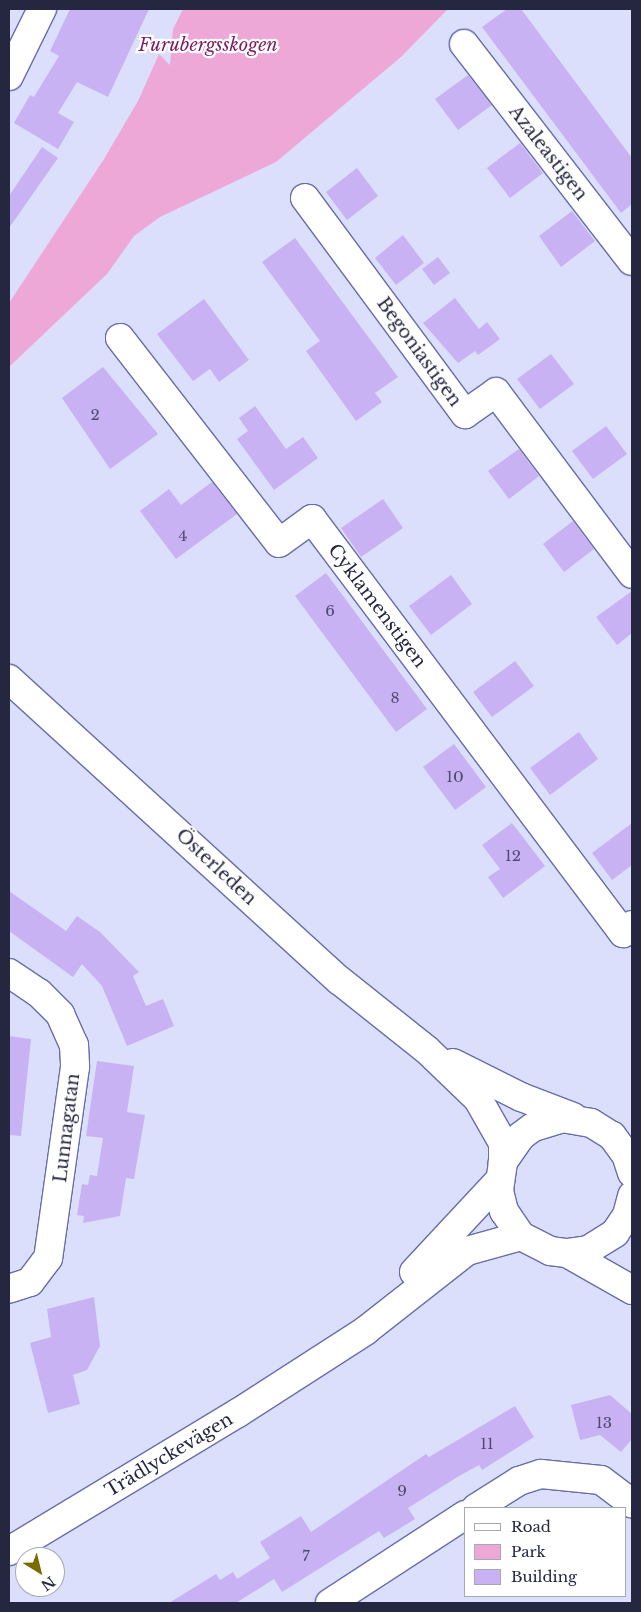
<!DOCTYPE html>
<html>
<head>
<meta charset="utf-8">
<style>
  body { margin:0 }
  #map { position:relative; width:641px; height:1612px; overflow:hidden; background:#dbdffb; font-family:"Libre Baskerville",serif }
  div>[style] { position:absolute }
  .green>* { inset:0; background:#eea8d7 }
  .building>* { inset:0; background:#c8b2f4 }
  .roads { filter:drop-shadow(1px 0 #686daa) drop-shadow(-1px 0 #686daa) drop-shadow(0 1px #686daa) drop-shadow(0 -1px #686daa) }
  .street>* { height:28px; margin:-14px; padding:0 14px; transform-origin:14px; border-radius:14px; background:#fff }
  .secondary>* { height:28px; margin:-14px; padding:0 14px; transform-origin:14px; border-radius:14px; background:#fff }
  span { translate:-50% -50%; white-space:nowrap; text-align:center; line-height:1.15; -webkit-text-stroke:4.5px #fff; paint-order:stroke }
  .number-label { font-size:15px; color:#4e4a6e }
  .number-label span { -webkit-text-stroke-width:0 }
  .park-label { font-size:18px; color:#7b1e65; font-style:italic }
  .street-label { font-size:18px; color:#252741 }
  .frame { position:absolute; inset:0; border:10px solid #252741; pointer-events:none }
  .legend { position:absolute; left:464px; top:1507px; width:162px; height:90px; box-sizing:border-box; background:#fff; border:1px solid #a8a9b3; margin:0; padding:6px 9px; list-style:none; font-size:15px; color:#252741 }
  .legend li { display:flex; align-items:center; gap:10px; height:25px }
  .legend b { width:25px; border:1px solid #a8a9b3 }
  .north { position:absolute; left:15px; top:1547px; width:50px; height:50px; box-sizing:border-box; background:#fff; border:1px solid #a8a9b3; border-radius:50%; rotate:144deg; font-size:14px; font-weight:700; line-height:20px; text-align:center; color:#252741 }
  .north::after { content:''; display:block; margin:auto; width:18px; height:22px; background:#7a6b04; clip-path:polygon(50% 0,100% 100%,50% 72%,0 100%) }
</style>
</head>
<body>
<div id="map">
  <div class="green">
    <div style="clip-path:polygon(183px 9px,448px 9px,401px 57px,276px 162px,160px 217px,134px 236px,107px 274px,9px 367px,9px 303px,104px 159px,138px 101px,159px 54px,170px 65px,173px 29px)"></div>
  </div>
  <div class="building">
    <div style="clip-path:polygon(70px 9px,149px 9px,108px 97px,77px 82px,58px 113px,74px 122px,58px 149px,14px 123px,30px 95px,34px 97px,59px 56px,50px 51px)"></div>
    <div style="clip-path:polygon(507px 9px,521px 9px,632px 158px,632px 204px,621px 213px,482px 27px)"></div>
    <div style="clip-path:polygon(468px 75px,492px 105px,458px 130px,435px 99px)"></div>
    <div style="clip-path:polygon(520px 143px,543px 173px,510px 198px,487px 168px)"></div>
    <div style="clip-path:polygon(42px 147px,58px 158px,9px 228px,9px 196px)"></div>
    <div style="clip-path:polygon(357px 168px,378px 196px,347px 220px,326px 192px)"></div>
    <div style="clip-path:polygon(572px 211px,595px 241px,561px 267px,539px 236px)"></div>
    <div style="clip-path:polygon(403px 235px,424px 263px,396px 285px,375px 258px)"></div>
    <div style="clip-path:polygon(295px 238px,398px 377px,375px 393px,382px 402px,356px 421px,306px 351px,320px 341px,262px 262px)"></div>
    <div style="clip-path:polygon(438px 257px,450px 273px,434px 285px,422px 269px)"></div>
    <div style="clip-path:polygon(455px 298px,479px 329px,487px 322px,500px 339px,478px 355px,475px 351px,458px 363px,423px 323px)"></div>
    <div style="clip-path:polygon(204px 299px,249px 360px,219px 382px,210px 369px,193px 381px,157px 334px)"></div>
    <div style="clip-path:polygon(551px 354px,574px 384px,540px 409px,517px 379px)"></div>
    <div style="clip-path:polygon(103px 367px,158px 434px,110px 469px,62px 398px)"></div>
    <div style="clip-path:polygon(255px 406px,286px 449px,303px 437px,318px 458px,274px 490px,237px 439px,248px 431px,239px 418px)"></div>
    <div style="clip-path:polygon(606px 426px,627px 454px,593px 479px,572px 451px)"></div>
    <div style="clip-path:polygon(519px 449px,539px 476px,509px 499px,488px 471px)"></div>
    <div style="clip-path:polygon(212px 482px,237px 514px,176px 559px,140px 511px,169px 489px,181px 505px)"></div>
    <div style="clip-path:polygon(383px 499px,403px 528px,361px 557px,341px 528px)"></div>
    <div style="clip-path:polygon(573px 521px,594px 549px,564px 572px,543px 544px)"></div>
    <div style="clip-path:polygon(326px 573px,427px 709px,396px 732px,295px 596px)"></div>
    <div style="clip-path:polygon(451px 575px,472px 604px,431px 635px,409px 606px)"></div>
    <div style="clip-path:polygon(632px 591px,632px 633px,617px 645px,596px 617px)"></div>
    <div style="clip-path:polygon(515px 661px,534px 686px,492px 717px,473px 692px)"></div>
    <div style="clip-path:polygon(579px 732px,598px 759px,550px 795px,530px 768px)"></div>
    <div style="clip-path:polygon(454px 744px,486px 787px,455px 810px,423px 767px)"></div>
    <div style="clip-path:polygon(512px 823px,545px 866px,503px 898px,488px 877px,500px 869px,482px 845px)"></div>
    <div style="clip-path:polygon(632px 823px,632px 865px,612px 880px,592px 853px)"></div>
    <div style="clip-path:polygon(9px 891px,66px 931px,77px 916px,100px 932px,139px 972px,133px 976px,146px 1006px,163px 999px,174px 1026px,127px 1046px,102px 986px,82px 964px,73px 977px,9px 931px)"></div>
    <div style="clip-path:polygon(9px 1036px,31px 1039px,21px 1136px,9px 1135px)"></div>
    <div style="clip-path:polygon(97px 1061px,134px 1066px,127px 1112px,145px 1115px,134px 1179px,126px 1178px,120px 1216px,83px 1223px,84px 1216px,77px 1215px,82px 1184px,88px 1185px,90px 1175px,97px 1176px,103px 1138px,86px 1136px)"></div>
    <div style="clip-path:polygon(94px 1297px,100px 1346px,87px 1370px,73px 1375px,80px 1404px,48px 1413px,30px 1343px,51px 1337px,47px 1309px)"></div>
    <div style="clip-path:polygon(610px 1395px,632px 1414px,632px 1439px,621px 1452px,600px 1435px,580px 1440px,571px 1405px)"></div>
    <div style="clip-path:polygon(515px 1406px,534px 1437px,482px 1470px,479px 1465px,459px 1476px,408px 1508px,415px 1519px,384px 1538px,379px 1531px,282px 1592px,274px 1579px,236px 1603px,169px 1603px,216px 1574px,220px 1580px,233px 1572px,237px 1579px,270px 1558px,260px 1542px,301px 1516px,311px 1532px,426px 1454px,429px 1457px)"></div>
  </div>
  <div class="roads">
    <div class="street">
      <div style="left:464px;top:44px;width:274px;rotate:52.3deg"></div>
      <div style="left:9px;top:76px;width:75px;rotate:-63.8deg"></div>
      <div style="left:305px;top:198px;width:269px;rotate:53.5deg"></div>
      <div style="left:465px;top:414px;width:38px;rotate:-35deg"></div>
      <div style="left:496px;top:392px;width:227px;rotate:53.2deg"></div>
      <div style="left:120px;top:338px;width:259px;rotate:52.2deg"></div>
      <div style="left:279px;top:543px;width:41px;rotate:-36deg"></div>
      <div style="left:312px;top:519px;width:518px;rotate:53.09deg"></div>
      <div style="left:623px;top:933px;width:12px;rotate:-42deg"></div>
      <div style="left:9px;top:973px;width:36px;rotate:34deg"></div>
      <div style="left:39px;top:993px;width:30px;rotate:45deg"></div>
      <div style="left:60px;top:1014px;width:34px;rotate:66deg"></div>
      <div style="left:74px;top:1045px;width:22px;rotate:87deg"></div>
      <div style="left:75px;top:1067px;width:193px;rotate:98deg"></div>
      <div style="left:48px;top:1258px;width:30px;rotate:127deg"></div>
      <div style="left:30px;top:1282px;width:22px;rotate:162deg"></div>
      <div style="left:476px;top:1508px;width:51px;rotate:-32.1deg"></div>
      <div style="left:519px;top:1481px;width:23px;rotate:-18deg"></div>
      <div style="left:541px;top:1474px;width:60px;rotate:5.7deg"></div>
      <div style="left:601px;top:1480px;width:39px;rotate:37deg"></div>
      <div style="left:330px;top:1603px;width:161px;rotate:-33.1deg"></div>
    </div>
    <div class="secondary">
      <div style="left:9px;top:679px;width:447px;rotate:42.4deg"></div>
      <div style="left:339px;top:980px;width:112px;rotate:38.5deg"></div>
      <div style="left:427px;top:1050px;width:71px;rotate:43.9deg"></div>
      <div style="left:478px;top:1099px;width:51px;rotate:60.4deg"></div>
      <div style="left:503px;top:1143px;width:19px;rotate:90deg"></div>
      <div style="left:453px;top:1063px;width:76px;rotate:26.6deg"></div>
      <div style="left:521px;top:1097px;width:56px;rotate:21deg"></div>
      <div style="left:632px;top:1173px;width:19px;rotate:-108deg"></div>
      <div style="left:626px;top:1155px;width:24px;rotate:-126deg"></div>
      <div style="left:612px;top:1136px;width:25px;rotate:-148deg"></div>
      <div style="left:591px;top:1123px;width:28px;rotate:-170deg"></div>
      <div style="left:563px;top:1118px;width:31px;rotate:163deg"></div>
      <div style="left:533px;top:1127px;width:15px;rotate:143deg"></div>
      <div style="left:521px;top:1136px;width:32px;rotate:125deg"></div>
      <div style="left:503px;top:1162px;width:29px;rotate:98deg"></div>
      <div style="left:499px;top:1191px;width:21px;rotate:76deg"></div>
      <div style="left:504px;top:1211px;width:30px;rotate:56deg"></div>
      <div style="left:521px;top:1236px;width:33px;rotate:27deg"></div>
      <div style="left:550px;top:1251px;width:17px;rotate:7deg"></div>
      <div style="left:567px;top:1253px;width:21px;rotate:-8deg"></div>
      <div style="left:588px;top:1250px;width:32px;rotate:-32deg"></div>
      <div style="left:615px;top:1233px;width:22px;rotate:-56deg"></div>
      <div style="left:627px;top:1215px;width:20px;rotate:-75deg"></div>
      <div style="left:567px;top:1253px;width:75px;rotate:29.6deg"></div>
      <div style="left:414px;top:1272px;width:125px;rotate:-47deg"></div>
      <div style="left:9px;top:1551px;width:267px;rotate:-31.1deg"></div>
      <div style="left:238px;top:1413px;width:151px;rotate:-32.8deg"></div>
      <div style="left:365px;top:1331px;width:130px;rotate:-38.1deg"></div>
      <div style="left:467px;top:1251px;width:56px;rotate:-15.5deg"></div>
    </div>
  </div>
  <div class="number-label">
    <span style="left:95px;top:415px">2</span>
    <span style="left:183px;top:536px">4</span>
    <span style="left:330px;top:611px">6</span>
    <span style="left:395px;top:698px">8</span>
    <span style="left:455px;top:777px">10</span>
    <span style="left:513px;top:856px">12</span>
    <span style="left:604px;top:1423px">13</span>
    <span style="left:487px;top:1444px">11</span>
    <span style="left:402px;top:1491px">9</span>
    <span style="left:306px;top:1556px">7</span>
  </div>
  <div class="park-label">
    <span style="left:208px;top:45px">Furubergsskogen</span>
  </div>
  <div class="street-label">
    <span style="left:548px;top:153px;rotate:52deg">Azaleastigen</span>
    <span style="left:419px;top:352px;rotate:54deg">Begoniastigen</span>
    <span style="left:377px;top:606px;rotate:53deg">Cyklamenstigen</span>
    <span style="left:216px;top:867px;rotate:43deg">Österleden</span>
    <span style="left:67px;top:1128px;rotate:-83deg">Lunnagatan</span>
    <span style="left:169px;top:1455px;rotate:-31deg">Trädlyckevägen</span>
  </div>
  <div class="frame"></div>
  <ul class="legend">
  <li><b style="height:6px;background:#fff"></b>Road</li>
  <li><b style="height:14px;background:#eea8d7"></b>Park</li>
  <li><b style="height:14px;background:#c8b2f4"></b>Building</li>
  </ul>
  <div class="north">N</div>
</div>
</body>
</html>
